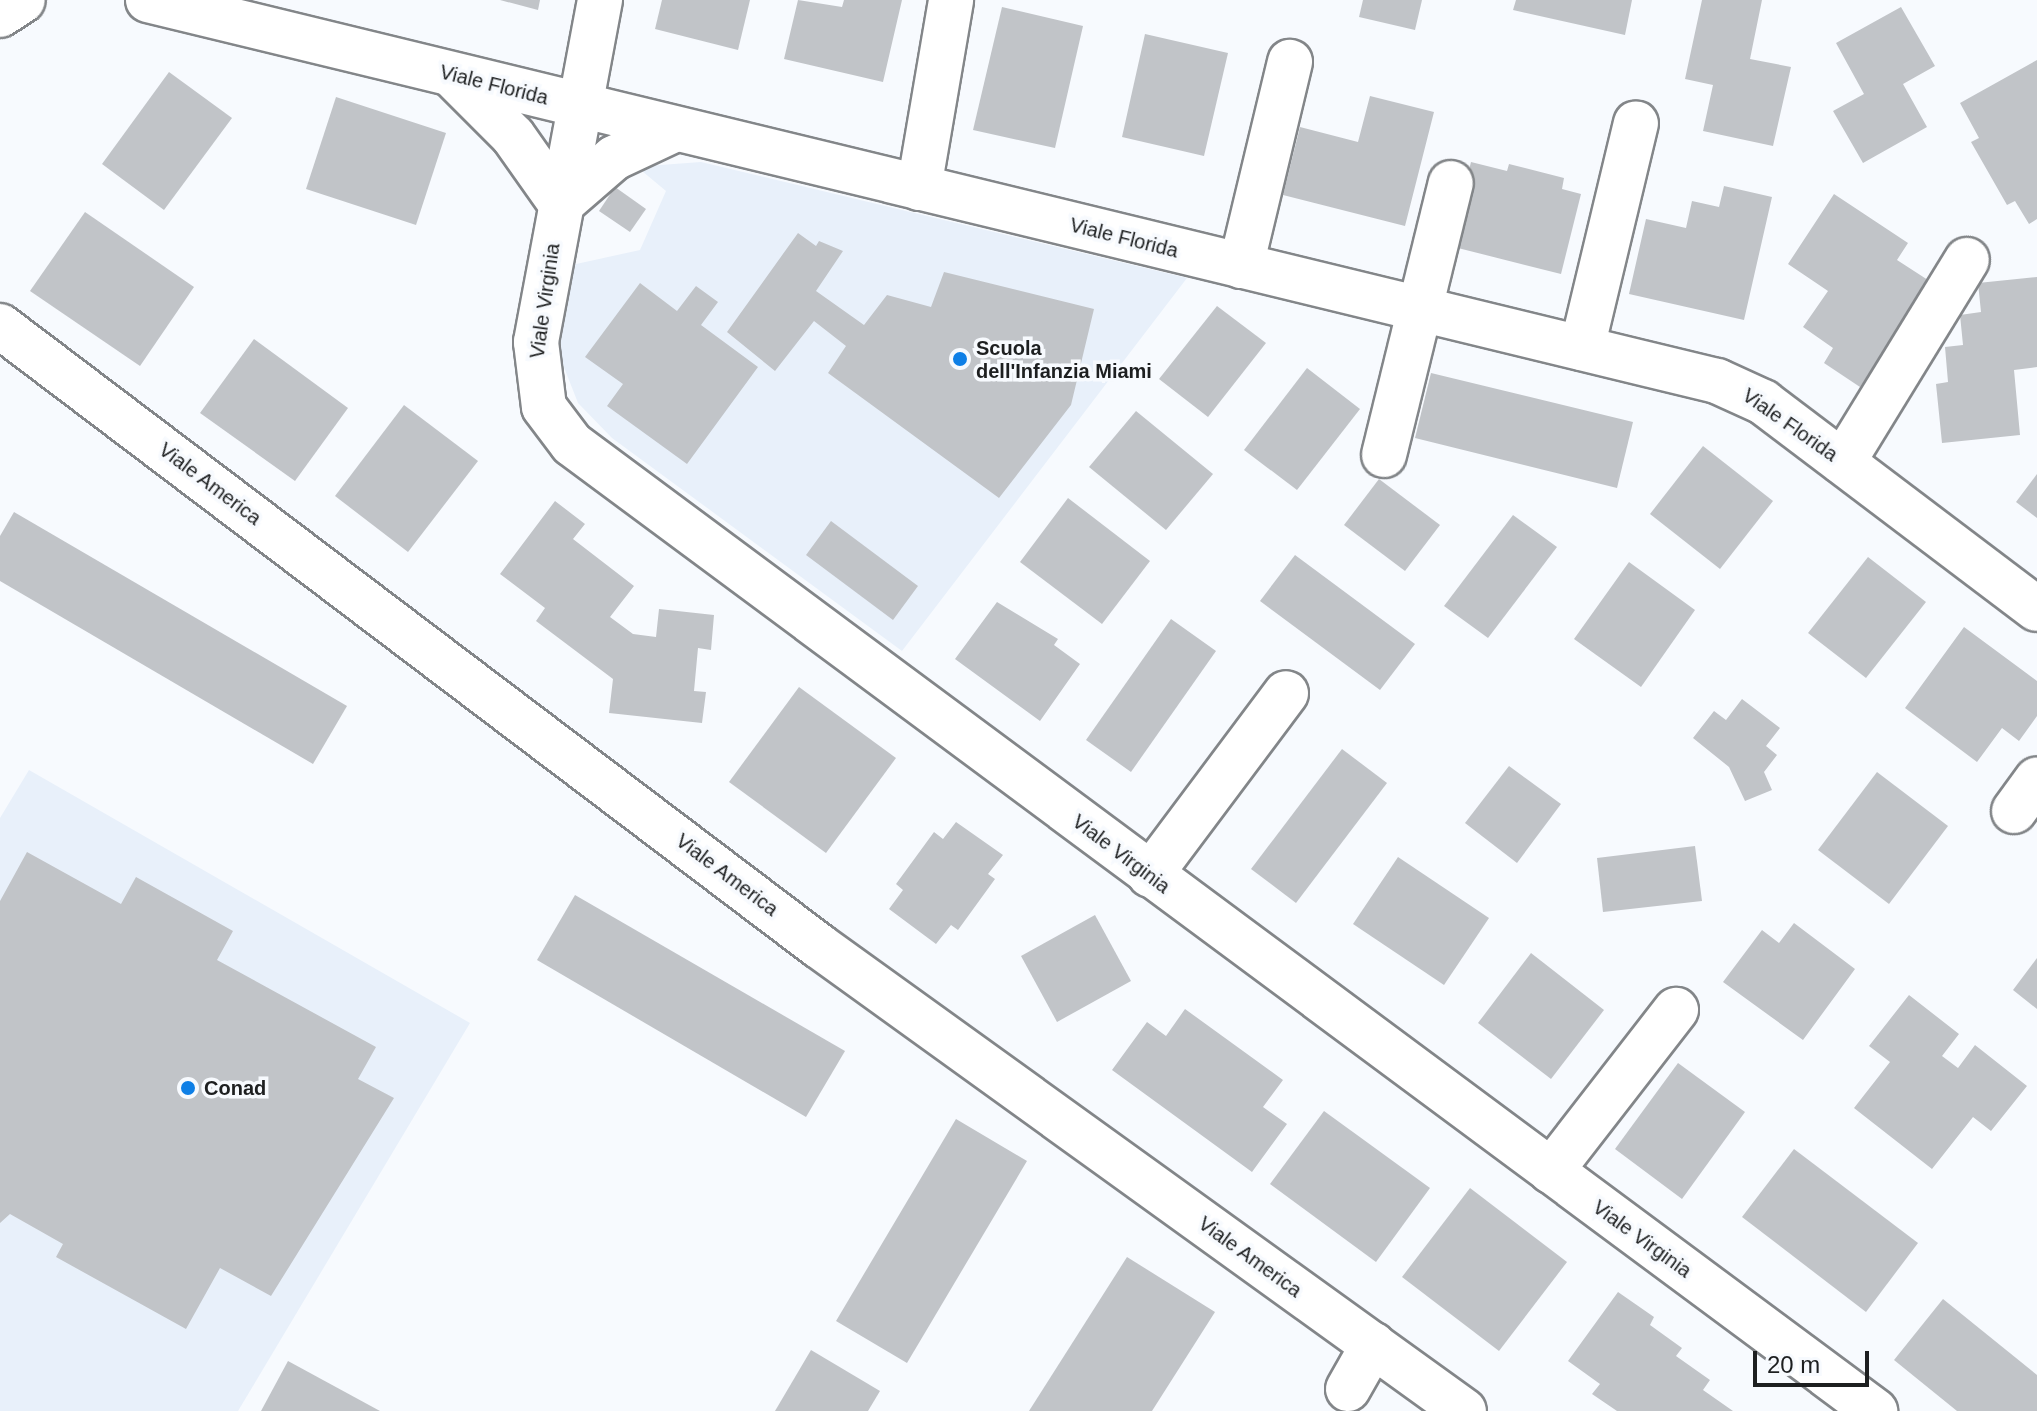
<!DOCTYPE html>
<html>
<head>
<meta charset="utf-8">
<style>
  body { margin:0 }
  #map { position:relative; width:2037px; height:1411px; overflow:hidden; background:#f7fafe; font-family:Arial,sans-serif }
  div>[style] { position:absolute }
  .built>* { inset:0; background:#e8f0fa }
  .building>* { inset:0; background:#c1c4c8 }
  .roads { filter:drop-shadow(2px 0 #838689) drop-shadow(-2px 0 #838689) drop-shadow(0 2px #838689) drop-shadow(0 -2px #838689) }
  .minor>* { height:44px; margin:-22px; padding:0 22px; transform-origin:22px; border-radius:22px; background:#fff }
  .dots>* { width:22px; height:22px; translate:-50% -50%; box-sizing:border-box; border:4px solid #f7fafe; border-radius:50% }
  span { translate:-50% -50%; white-space:nowrap; text-align:center; line-height:1.15; -webkit-text-stroke:7px #f7fafe; paint-order:stroke }
  .street-label { font-size:20px; color:#1d1f20 }
  .poi-label { font-size:20px; color:#1d1f20; font-weight:700 }
  .left { translate:0 -50%; text-align:left }
  .scale { position:absolute; left:1753px; top:1351px; width:116px; height:36px; box-sizing:border-box; border:4px solid #1d1f20; border-top:0; padding-left:10px; font-size:24px; line-height:28px; white-space:nowrap; color:#1d1f20; -webkit-text-stroke:6px #f7fafe; paint-order:stroke }
</style>
</head>
<body>
<div id="map">
  <div class="built">
    <div style="clip-path:polygon(701px 162px,1187px 278px,902px 651px,612px 438px,578px 403px,558px 352px,567px 266px,640px 250px,666px 191px,642px 171px,647px 166px)"></div>
    <div style="clip-path:polygon(29px 770px,470px 1023px,238px 1411px,0 1411px,0 818px)"></div>
  </div>
  <div class="building">
    <div style="clip-path:polygon(500px 0,540px 0,538px 10px)"></div>
    <div style="clip-path:polygon(662px 0,750px 0,738px 50px,655px 29px)"></div>
    <div style="clip-path:polygon(798px 0,842px 7px,844px 0,902px 0,883px 82px,784px 59px)"></div>
    <div style="clip-path:polygon(1363px 0,1422px 0,1415px 30px,1359px 17px)"></div>
    <div style="clip-path:polygon(1516px 0,1632px 0,1625px 35px,1513px 10px)"></div>
    <div style="clip-path:polygon(1702px 0,1762px 0,1750px 59px,1791px 67px,1773px 146px,1703px 131px,1713px 85px,1685px 79px)"></div>
    <div style="clip-path:polygon(1002px 7px,1083px 26px,1055px 148px,973px 130px)"></div>
    <div style="clip-path:polygon(1901px 7px,1935px 66px,1903px 84px,1927px 127px,1863px 163px,1833px 111px,1864px 94px,1836px 43px)"></div>
    <div style="clip-path:polygon(1145px 34px,1228px 53px,1204px 156px,1122px 137px)"></div>
    <div style="clip-path:polygon(2037px 60px,2037px 219px,2029px 224px,2015px 201px,2007px 205px,1971px 142px,1979px 138px,1960px 103px)"></div>
    <div style="clip-path:polygon(169px 72px,232px 118px,164px 210px,102px 164px)"></div>
    <div style="clip-path:polygon(1370px 96px,1434px 112px,1405px 226px,1283px 195px,1300px 127px,1358px 142px)"></div>
    <div style="clip-path:polygon(336px 97px,446px 133px,416px 225px,306px 189px)"></div>
    <div style="clip-path:polygon(1471px 162px,1507px 171px,1509px 164px,1564px 178px,1562px 189px,1581px 194px,1561px 274px,1450px 246px)"></div>
    <div style="clip-path:polygon(1724px 186px,1772px 197px,1744px 320px,1629px 294px,1646px 219px,1686px 228px,1692px 201px,1719px 207px)"></div>
    <div style="clip-path:polygon(615px 187px,646px 209px,630px 232px,599px 211px)"></div>
    <div style="clip-path:polygon(1834px 194px,1908px 243px,1897px 260px,1931px 282px,1860px 387px,1824px 363px,1833px 348px,1803px 327px,1828px 291px,1788px 264px)"></div>
    <div style="clip-path:polygon(85px 212px,194px 287px,140px 366px,30px 291px)"></div>
    <div style="clip-path:polygon(798px 233px,816px 246px,819px 241px,843px 251px,816px 291px,864px 325px,887px 295px,931px 307px,944px 272px,1094px 309px,1071px 405px,999px 498px,828px 373px,846px 346px,814px 321px,775px 371px,727px 332px)"></div>
    <div style="clip-path:polygon(2037px 277px,2037px 367px,2014px 370px,2020px 435px,1942px 443px,1936px 384px,1948px 382px,1945px 347px,1963px 345px,1960px 315px,1981px 312px,1978px 283px)"></div>
    <div style="clip-path:polygon(640px 283px,677px 311px,696px 286px,718px 302px,701px 325px,758px 367px,687px 464px,607px 406px,623px 384px,585px 357px)"></div>
    <div style="clip-path:polygon(1217px 306px,1266px 343px,1208px 417px,1159px 379px)"></div>
    <div style="clip-path:polygon(254px 339px,348px 408px,295px 481px,200px 413px)"></div>
    <div style="clip-path:polygon(1307px 368px,1360px 409px,1297px 490px,1244px 450px)"></div>
    <div style="clip-path:polygon(1431px 373px,1633px 422px,1617px 488px,1415px 438px)"></div>
    <div style="clip-path:polygon(404px 405px,478px 461px,408px 552px,335px 496px)"></div>
    <div style="clip-path:polygon(1136px 411px,1213px 474px,1166px 530px,1089px 467px)"></div>
    <div style="clip-path:polygon(1703px 446px,1773px 501px,1720px 569px,1650px 514px)"></div>
    <div style="clip-path:polygon(2037px 474px,2037px 518px,2016px 502px)"></div>
    <div style="clip-path:polygon(1379px 479px,1440px 525px,1405px 571px,1344px 525px)"></div>
    <div style="clip-path:polygon(1068px 498px,1150px 561px,1102px 624px,1020px 562px)"></div>
    <div style="clip-path:polygon(555px 501px,585px 524px,573px 539px,634px 586px,610px 617px,633px 634px,656px 637px,659px 609px,714px 615px,711px 650px,698px 648px,694px 691px,706px 692px,702px 723px,609px 713px,613px 679px,536px 621px,545px 608px,500px 574px)"></div>
    <div style="clip-path:polygon(14px 512px,347px 706px,313px 764px,0 581px,0 536px)"></div>
    <div style="clip-path:polygon(1513px 515px,1557px 547px,1488px 638px,1444px 606px)"></div>
    <div style="clip-path:polygon(831px 521px,918px 586px,893px 620px,806px 555px)"></div>
    <div style="clip-path:polygon(1295px 555px,1415px 644px,1380px 690px,1260px 601px)"></div>
    <div style="clip-path:polygon(1868px 557px,1926px 602px,1866px 678px,1808px 633px)"></div>
    <div style="clip-path:polygon(1629px 562px,1695px 610px,1641px 687px,1574px 639px)"></div>
    <div style="clip-path:polygon(997px 602px,1058px 639px,1054px 645px,1080px 664px,1040px 721px,955px 659px)"></div>
    <div style="clip-path:polygon(1171px 619px,1216px 651px,1131px 772px,1086px 740px)"></div>
    <div style="clip-path:polygon(1964px 627px,2037px 681px,2037px 716px,2019px 741px,2002px 728px,1977px 762px,1905px 708px)"></div>
    <div style="clip-path:polygon(799px 687px,896px 758px,826px 853px,729px 782px)"></div>
    <div style="clip-path:polygon(1742px 699px,1780px 728px,1766px 746px,1777px 755px,1764px 772px,1772px 790px,1745px 801px,1729px 767px,1693px 738px,1714px 711px,1726px 720px)"></div>
    <div style="clip-path:polygon(1342px 749px,1387px 783px,1296px 903px,1251px 869px)"></div>
    <div style="clip-path:polygon(1509px 766px,1561px 804px,1517px 863px,1465px 823px)"></div>
    <div style="clip-path:polygon(1877px 772px,1948px 826px,1889px 904px,1818px 850px)"></div>
    <div style="clip-path:polygon(956px 822px,1003px 855px,988px 874px,995px 879px,958px 930px,951px 925px,936px 944px,889px 909px,903px 890px,896px 884px,934px 832px,943px 839px)"></div>
    <div style="clip-path:polygon(1695px 846px,1702px 901px,1603px 912px,1597px 858px)"></div>
    <div style="clip-path:polygon(27px 852px,121px 904px,136px 877px,233px 931px,217px 960px,376px 1047px,358px 1079px,394px 1098px,271px 1296px,220px 1268px,186px 1329px,56px 1257px,63px 1244px,10px 1214px,0 1223px,0 901px)"></div>
    <div style="clip-path:polygon(1398px 857px,1489px 918px,1444px 985px,1353px 924px)"></div>
    <div style="clip-path:polygon(575px 895px,845px 1051px,806px 1117px,537px 960px)"></div>
    <div style="clip-path:polygon(1095px 915px,1131px 981px,1057px 1022px,1021px 956px)"></div>
    <div style="clip-path:polygon(1794px 923px,1855px 969px,1803px 1040px,1723px 982px,1762px 930px,1779px 943px)"></div>
    <div style="clip-path:polygon(1531px 953px,1604px 1010px,1551px 1079px,1478px 1023px)"></div>
    <div style="clip-path:polygon(2037px 958px,2037px 1009px,2013px 990px)"></div>
    <div style="clip-path:polygon(1909px 995px,1959px 1034px,1942px 1056px,1958px 1068px,1975px 1045px,2027px 1086px,1991px 1131px,1973px 1117px,1932px 1169px,1854px 1108px,1890px 1062px,1869px 1046px)"></div>
    <div style="clip-path:polygon(1185px 1009px,1283px 1080px,1263px 1107px,1287px 1124px,1252px 1172px,1112px 1070px,1147px 1022px,1166px 1036px)"></div>
    <div style="clip-path:polygon(1678px 1063px,1745px 1112px,1682px 1199px,1615px 1149px)"></div>
    <div style="clip-path:polygon(1324px 1111px,1430px 1188px,1376px 1262px,1270px 1184px)"></div>
    <div style="clip-path:polygon(956px 1119px,1027px 1161px,907px 1363px,836px 1321px)"></div>
    <div style="clip-path:polygon(1794px 1149px,1918px 1243px,1866px 1312px,1742px 1217px)"></div>
    <div style="clip-path:polygon(1470px 1188px,1567px 1262px,1499px 1351px,1402px 1277px)"></div>
    <div style="clip-path:polygon(1127px 1257px,1215px 1312px,1152px 1411px,1029px 1411px)"></div>
    <div style="clip-path:polygon(1618px 1292px,1654px 1317px,1650px 1325px,1682px 1348px,1676px 1356px,1710px 1380px,1703px 1390px,1733px 1411px,1617px 1411px,1592px 1394px,1600px 1384px,1568px 1361px)"></div>
    <div style="clip-path:polygon(1943px 1299px,2037px 1375px,2037px 1411px,1957px 1411px,1894px 1360px)"></div>
    <div style="clip-path:polygon(811px 1350px,880px 1391px,868px 1411px,775px 1411px)"></div>
    <div style="clip-path:polygon(288px 1361px,380px 1411px,261px 1411px)"></div>
  </div>
  <div class="roads">
    <div class="minor">
      <div style="left:148px;top:0;width:1615px;rotate:13.65deg"></div>
      <div style="left:1717px;top:381px;width:51px;rotate:24.5deg"></div>
      <div style="left:1763px;top:402px;width:343px;rotate:37.1deg"></div>
      <div style="left:600px;top:0;width:348px;rotate:100.6deg"></div>
      <div style="left:536px;top:342px;width:65px;rotate:83deg"></div>
      <div style="left:544px;top:407px;width:46px;rotate:52.9deg"></div>
      <div style="left:572px;top:444px;width:1623px;rotate:36.58deg"></div>
      <div style="left:0;top:15px;width:27px;rotate:-33deg"></div>
      <div style="left:454px;top:77px;width:83px;rotate:45deg"></div>
      <div style="left:513px;top:136px;width:83px;rotate:54.8deg"></div>
      <div style="left:919px;top:188px;width:191px;rotate:-80.3deg"></div>
      <div style="left:561px;top:204px;width:70px;rotate:-41deg"></div>
      <div style="left:614px;top:158px;width:68px;rotate:-25.1deg"></div>
      <div style="left:1241px;top:266px;width:210px;rotate:-76.5deg"></div>
      <div style="left:0;top:326px;width:1027px;rotate:37.13deg"></div>
      <div style="left:819px;top:946px;width:795px;rotate:35.79deg"></div>
      <div style="left:1582px;top:348px;width:231px;rotate:-76.5deg"></div>
      <div style="left:1384px;top:455px;width:280px;rotate:-76.2deg"></div>
      <div style="left:1843px;top:462px;width:237px;rotate:-58.5deg"></div>
      <div style="left:2014px;top:811px;width:39px;rotate:-54deg"></div>
      <div style="left:1150px;top:875px;width:227px;rotate:-53.2deg"></div>
      <div style="left:1551px;top:1171px;width:204px;rotate:-52.2deg"></div>
      <div style="left:1348px;top:1389px;width:51px;rotate:-60.4deg"></div>
    </div>
  </div>
  <div class="dots">
    <div style="left:960px;top:359px;background:#0e7fe6"></div>
    <div style="left:188px;top:1088px;background:#0e7fe6"></div>
  </div>
  <div class="street-label">
    <span style="left:494px;top:85px;rotate:14deg">Viale Florida</span>
    <span style="left:1124px;top:238px;rotate:14deg">Viale Florida</span>
    <span style="left:545px;top:301px;rotate:-82deg">Viale Virginia</span>
    <span style="left:1790px;top:425px;rotate:35deg">Viale Florida</span>
    <span style="left:210px;top:484px;rotate:37deg">Viale America</span>
    <span style="left:1121px;top:854px;rotate:37deg">Viale Virginia</span>
    <span style="left:727px;top:875px;rotate:37deg">Viale America</span>
    <span style="left:1642px;top:1239px;rotate:36deg">Viale Virginia</span>
    <span style="left:1250px;top:1257px;rotate:36deg">Viale America</span>
  </div>
  <div class="poi-label">
    <span class="left" style="left:976px;top:360px">Scuola<br>dell'Infanzia Miami</span>
    <span class="left" style="left:204px;top:1088px">Conad</span>
  </div>
  <div class="scale">20 m</div>
</div>
</body>
</html>
